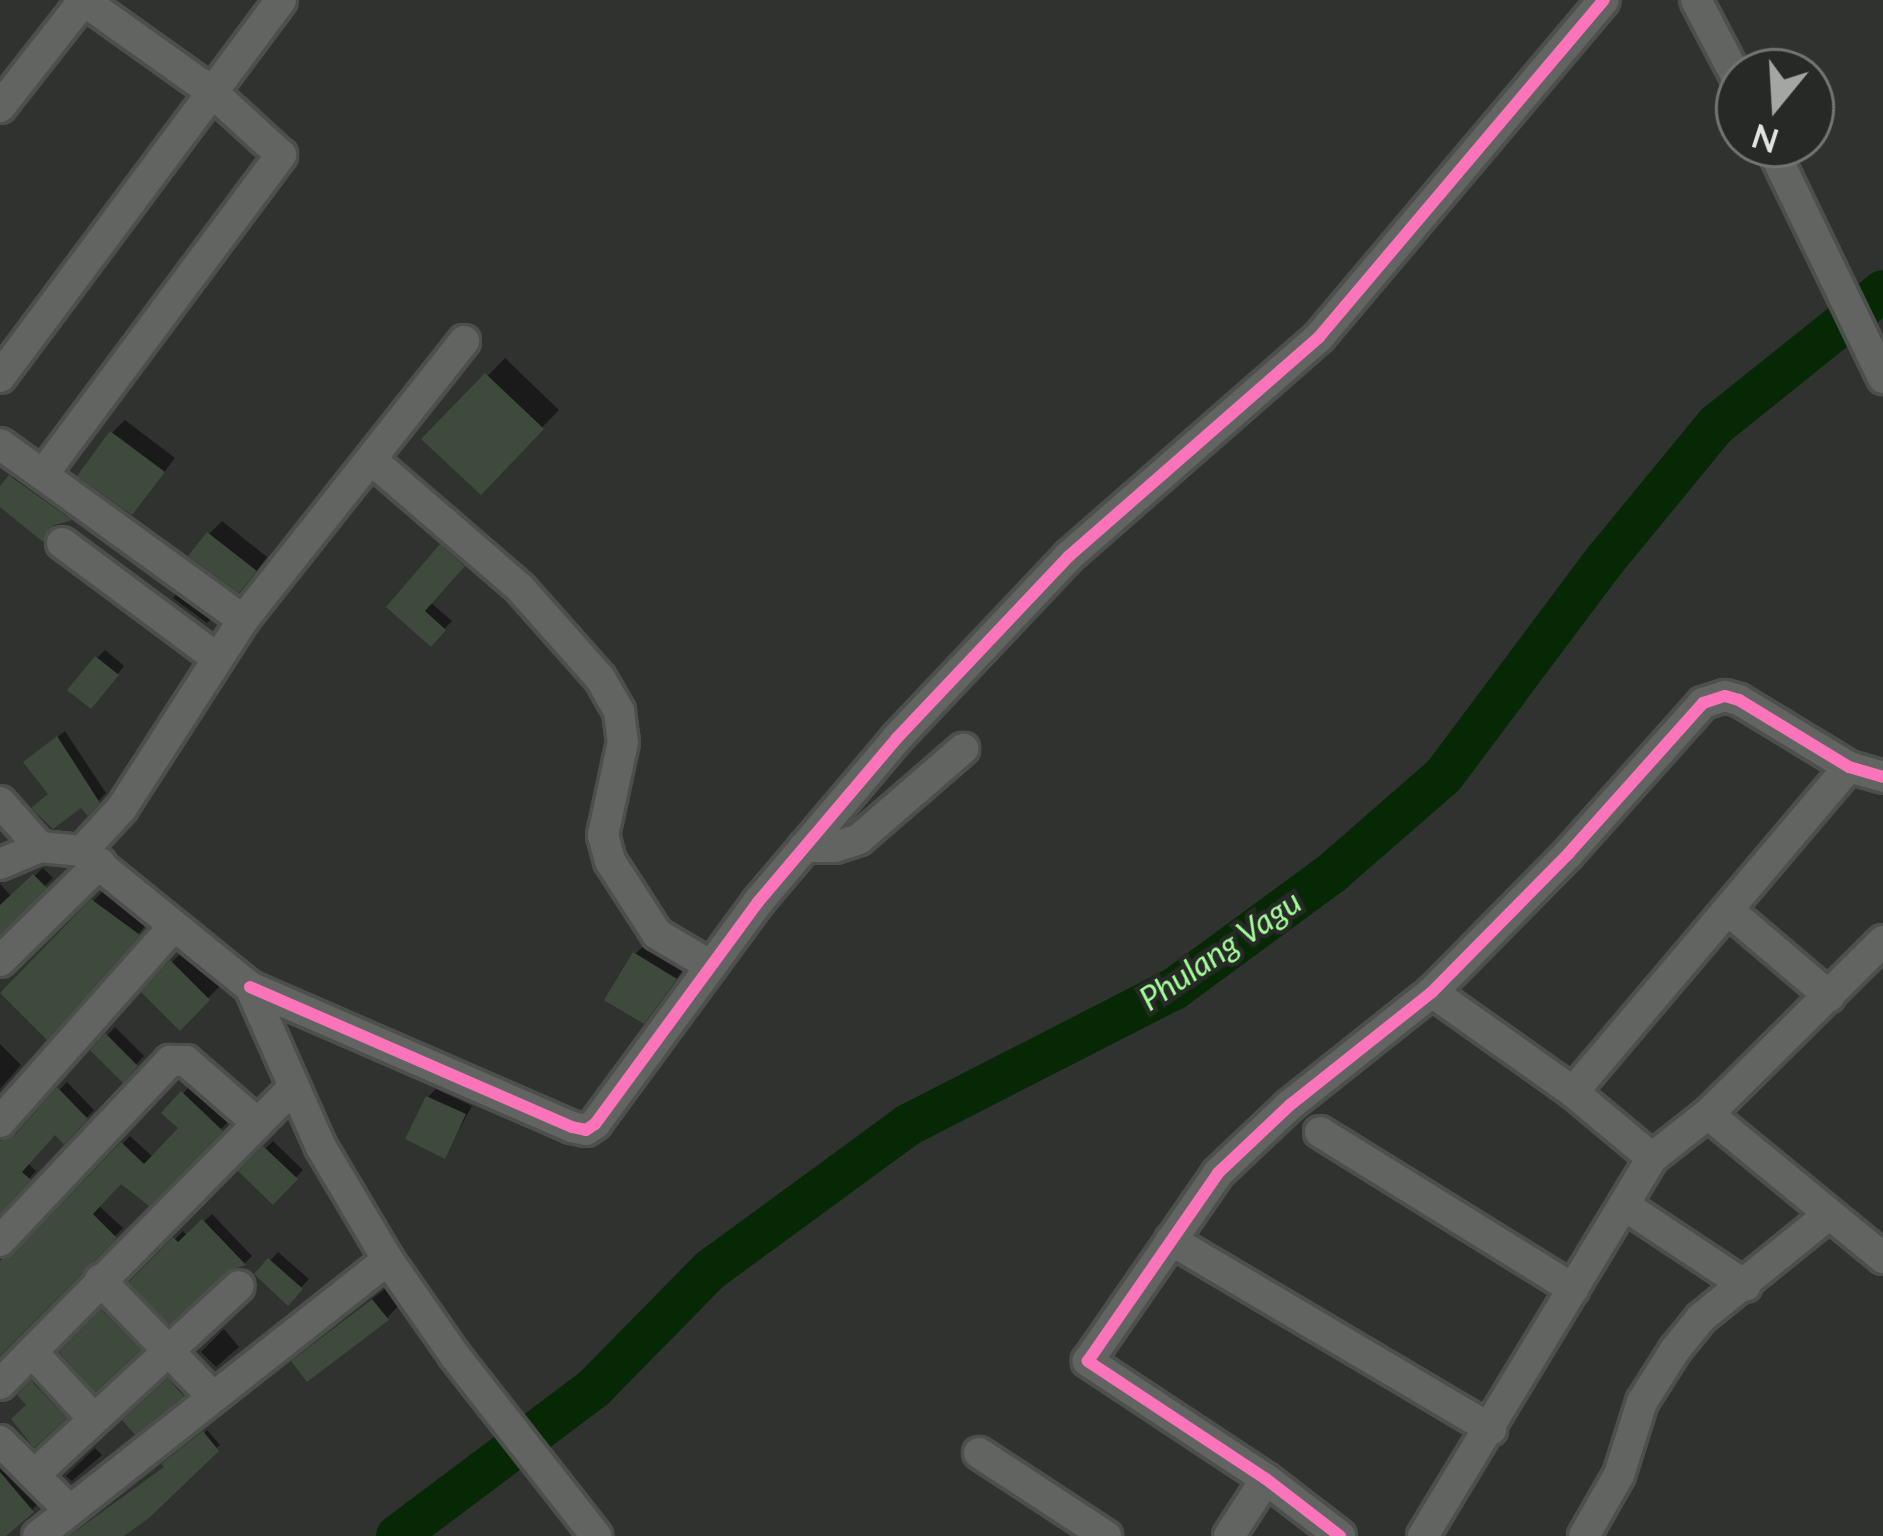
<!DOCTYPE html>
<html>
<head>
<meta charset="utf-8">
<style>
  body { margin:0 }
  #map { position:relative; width:1883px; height:1536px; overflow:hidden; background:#303230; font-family:Lato,sans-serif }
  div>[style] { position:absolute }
  .shadow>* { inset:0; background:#0007 }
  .river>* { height:42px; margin:-21px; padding:0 21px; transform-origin:21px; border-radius:21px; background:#062805 }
  .building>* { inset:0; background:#3d4a3c }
  .roads { filter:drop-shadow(3px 0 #4d4f4d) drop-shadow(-3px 0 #4d4f4d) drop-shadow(0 3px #4d4f4d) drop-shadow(0 -3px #4d4f4d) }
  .minor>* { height:30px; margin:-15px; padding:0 15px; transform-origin:15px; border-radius:15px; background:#626462 }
  .cycleway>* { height:12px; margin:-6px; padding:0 6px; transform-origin:6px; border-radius:6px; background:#fb73b8 }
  span { translate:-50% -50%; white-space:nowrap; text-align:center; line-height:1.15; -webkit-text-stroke:9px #262925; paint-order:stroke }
  .water-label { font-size:33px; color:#a3fe99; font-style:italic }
  .north { position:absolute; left:1715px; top:48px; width:120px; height:120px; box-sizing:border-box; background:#262925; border:3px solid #717470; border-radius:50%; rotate:198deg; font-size:33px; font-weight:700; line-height:48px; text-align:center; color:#e1e4e1 }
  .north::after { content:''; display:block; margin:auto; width:42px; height:54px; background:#a3a6a3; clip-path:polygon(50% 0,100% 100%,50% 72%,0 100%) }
</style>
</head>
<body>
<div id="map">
  <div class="shadow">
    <div style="clip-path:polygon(505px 358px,559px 410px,480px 491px,426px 439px)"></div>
    <div style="clip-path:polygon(125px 420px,175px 458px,144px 499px,112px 433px)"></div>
    <div style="clip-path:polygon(24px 464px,82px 506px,42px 538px,0 503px,0 490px)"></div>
    <div style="clip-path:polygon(222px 521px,267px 557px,252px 577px,209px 534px)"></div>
    <div style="clip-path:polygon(450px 539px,471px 557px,430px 602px,452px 621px,431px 643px,390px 607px)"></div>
    <div style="clip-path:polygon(183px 587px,217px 612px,207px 623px,173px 598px)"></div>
    <div style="clip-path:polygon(105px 650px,124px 666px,99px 697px,97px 658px)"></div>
    <div style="clip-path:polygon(65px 731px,106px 793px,88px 812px,81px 803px,51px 793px,34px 755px)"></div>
    <div style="clip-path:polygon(43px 868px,53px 878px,0 930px,0 884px,12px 897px)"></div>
    <div style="clip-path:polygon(103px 891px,147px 924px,56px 1027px,4px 993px)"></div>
    <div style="clip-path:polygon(648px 942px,687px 965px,644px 1020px,635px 954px)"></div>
    <div style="clip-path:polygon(184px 950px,221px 985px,180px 1026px,172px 962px)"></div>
    <div style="clip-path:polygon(115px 1027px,144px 1056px,123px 1079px,94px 1050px)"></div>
    <div style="clip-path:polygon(0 1044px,21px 1065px,0 1089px)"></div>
    <div style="clip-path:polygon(67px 1082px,94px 1110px,64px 1141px,55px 1131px,27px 1162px,36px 1171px,0 1211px,0 1154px)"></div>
    <div style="clip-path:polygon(190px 1086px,229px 1121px,149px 1202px,121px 1181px,98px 1205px,123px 1228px,0 1352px,0 1250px,25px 1248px,130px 1136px,154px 1158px,182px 1128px,165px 1113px)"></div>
    <div style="clip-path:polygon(436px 1089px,472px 1106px,445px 1155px,428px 1097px)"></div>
    <div style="clip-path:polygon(273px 1141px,303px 1170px,273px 1201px,242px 1171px)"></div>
    <div style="clip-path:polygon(212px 1214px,252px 1256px,245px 1263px,133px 1282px,183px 1231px,188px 1237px)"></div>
    <div style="clip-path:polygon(278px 1252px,309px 1279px,288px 1301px,258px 1274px)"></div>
    <div style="clip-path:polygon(386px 1288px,399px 1305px,387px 1318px,308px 1349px)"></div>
    <div style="clip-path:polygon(111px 1304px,146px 1340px,96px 1388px,63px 1352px)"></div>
    <div style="clip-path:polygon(224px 1329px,239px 1347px,216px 1367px,201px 1352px)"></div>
    <div style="clip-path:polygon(175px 1375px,187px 1389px,135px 1431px,126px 1420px)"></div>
    <div style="clip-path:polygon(38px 1377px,70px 1411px,35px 1444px,31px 1404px,21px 1395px)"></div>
    <div style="clip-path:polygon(207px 1430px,220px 1445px,104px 1536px,93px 1536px)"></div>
    <div style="clip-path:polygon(95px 1448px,102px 1455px,72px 1481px,66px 1476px)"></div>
    <div style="clip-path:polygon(0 1458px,40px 1502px,5px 1536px,0 1536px)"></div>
  </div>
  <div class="river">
    <div style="left:397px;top:1536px;width:246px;rotate:-36.9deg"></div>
    <div style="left:594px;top:1388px;width:165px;rotate:-45.5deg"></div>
    <div style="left:710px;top:1270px;width:245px;rotate:-36.2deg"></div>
    <div style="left:908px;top:1125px;width:299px;rotate:-27.1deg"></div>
    <div style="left:1174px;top:989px;width:197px;rotate:-36.3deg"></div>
    <div style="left:1333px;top:872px;width:147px;rotate:-41.1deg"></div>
    <div style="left:1444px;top:775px;width:269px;rotate:-53.2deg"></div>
    <div style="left:1605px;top:560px;width:175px;rotate:-50.6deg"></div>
    <div style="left:1716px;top:425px;width:214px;rotate:-38.7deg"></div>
  </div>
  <div class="building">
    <div style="clip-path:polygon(485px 373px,544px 429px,481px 495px,421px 439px)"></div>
    <div style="clip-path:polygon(110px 431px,165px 472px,132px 515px,77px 476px)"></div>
    <div style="clip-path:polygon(9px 475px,72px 520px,53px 526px,43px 542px,0 507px,0 486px)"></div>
    <div style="clip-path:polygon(207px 532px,257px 571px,239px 593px,188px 556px)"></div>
    <div style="clip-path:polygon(440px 544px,465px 566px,425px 611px,446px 630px,431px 647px,386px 607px)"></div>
    <div style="clip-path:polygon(95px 656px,119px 675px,91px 709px,67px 690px)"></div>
    <div style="clip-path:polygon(57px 736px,100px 803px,88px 816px,81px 808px,53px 829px,31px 808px,48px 794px,23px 762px)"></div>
    <div style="clip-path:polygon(33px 874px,47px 888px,0 934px,0 905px)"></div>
    <div style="clip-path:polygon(91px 899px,140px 935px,47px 1040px,0 993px)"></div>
    <div style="clip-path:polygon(633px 952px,677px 979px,644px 1024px,604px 1000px)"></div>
    <div style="clip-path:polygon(170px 960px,210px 1000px,180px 1031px,141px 992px)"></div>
    <div style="clip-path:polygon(105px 1033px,138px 1066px,123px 1083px,90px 1050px)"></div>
    <div style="clip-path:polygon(57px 1087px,88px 1119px,64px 1145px,55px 1135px,22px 1172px,31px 1180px,0 1213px,0 1141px,15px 1135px)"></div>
    <div style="clip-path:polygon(181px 1091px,223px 1131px,149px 1206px,121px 1184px,93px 1214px,117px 1238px,0 1356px,0 1260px,14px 1254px,121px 1142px,144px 1164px,178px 1128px,161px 1113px)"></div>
    <div style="clip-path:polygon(426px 1096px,466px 1114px,445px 1159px,405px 1139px)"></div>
    <div style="clip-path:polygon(263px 1146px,298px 1179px,273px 1205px,238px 1171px)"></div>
    <div style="clip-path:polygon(202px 1219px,246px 1265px,226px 1272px,169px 1324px,129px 1282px,173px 1237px,178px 1242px)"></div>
    <div style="clip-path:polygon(268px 1258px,303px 1289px,288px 1306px,254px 1274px)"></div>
    <div style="clip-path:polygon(372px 1299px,389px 1320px,307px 1382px,291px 1361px)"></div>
    <div style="clip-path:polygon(101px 1309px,141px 1350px,95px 1392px,59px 1352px)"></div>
    <div style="clip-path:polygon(168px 1378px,184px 1396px,135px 1435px,122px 1420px)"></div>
    <div style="clip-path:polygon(31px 1380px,67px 1418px,34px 1448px,11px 1419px,26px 1405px,17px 1395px)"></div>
    <div style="clip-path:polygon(203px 1431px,219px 1451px,149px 1518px,124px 1536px,69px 1536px,164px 1467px,161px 1464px)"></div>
    <div style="clip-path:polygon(0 1472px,34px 1512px,6px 1536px,0 1536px)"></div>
  </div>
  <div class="roads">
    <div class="minor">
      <div style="left:1696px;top:0;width:93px;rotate:62.3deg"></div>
      <div style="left:0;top:107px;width:136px;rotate:-51.9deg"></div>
      <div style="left:1770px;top:144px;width:260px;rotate:64.2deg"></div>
      <div style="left:0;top:377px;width:470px;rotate:-53.3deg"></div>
      <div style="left:0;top:444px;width:300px;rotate:35.9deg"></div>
      <div style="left:243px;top:620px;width:224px;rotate:122.8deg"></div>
      <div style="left:122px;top:808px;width:59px;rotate:132.9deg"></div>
      <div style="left:373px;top:461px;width:194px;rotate:40.8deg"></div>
      <div style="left:520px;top:588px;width:120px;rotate:48.4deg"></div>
      <div style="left:600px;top:678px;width:38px;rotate:60deg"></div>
      <div style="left:619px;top:711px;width:31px;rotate:83deg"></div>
      <div style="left:623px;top:742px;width:95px;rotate:102.1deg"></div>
      <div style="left:603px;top:835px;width:27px;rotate:75deg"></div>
      <div style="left:610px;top:861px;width:87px;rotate:57.2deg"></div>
      <div style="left:657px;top:934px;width:63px;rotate:30.7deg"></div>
      <div style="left:44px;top:473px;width:397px;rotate:-53.3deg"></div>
      <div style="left:281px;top:155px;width:93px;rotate:-137.6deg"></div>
      <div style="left:212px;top:92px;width:158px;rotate:-144.5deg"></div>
      <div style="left:62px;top:543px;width:194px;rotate:36.6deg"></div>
      <div style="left:243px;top:620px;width:356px;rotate:-51.6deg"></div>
      <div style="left:0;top:802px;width:60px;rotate:48.4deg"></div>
      <div style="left:40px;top:847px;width:42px;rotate:5.4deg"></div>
      <div style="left:82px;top:851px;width:216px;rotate:39deg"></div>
      <div style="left:250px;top:987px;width:175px;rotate:66.1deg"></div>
      <div style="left:321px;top:1147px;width:131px;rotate:59.3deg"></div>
      <div style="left:388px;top:1260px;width:117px;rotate:55.1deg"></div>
      <div style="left:455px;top:1356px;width:229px;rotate:51.9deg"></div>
      <div style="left:804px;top:847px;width:31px"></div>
      <div style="left:835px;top:847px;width:25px;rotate:-18deg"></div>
      <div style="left:859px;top:839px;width:138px;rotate:-40.9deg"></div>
      <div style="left:0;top:864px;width:43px;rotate:-23deg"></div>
      <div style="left:1728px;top:910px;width:133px;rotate:40.4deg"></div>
      <div style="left:1883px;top:941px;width:246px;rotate:135.3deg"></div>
      <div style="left:1708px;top:1114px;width:227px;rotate:39.4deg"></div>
      <div style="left:0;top:961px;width:140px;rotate:-44.4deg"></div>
      <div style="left:250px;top:987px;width:351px;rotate:23.5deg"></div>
      <div style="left:572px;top:1127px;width:14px;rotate:12deg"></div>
      <div style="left:586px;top:1130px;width:11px;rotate:-34deg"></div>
      <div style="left:595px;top:1124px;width:275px;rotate:-53.7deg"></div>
      <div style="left:758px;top:902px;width:215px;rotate:-49.7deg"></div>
      <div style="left:897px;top:738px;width:250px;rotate:-46.6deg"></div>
      <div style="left:1069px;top:556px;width:332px;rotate:-41.2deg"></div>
      <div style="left:1319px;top:337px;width:441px;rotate:-49.8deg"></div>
      <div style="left:1432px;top:992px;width:173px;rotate:35.3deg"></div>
      <div style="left:1573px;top:1092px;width:103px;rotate:39.9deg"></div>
      <div style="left:1573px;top:1092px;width:426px;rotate:-49.7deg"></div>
      <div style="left:0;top:1122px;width:261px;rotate:-48.4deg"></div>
      <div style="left:1320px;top:1132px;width:298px;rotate:31.8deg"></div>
      <div style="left:1624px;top:1205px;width:146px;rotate:33.6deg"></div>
      <div style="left:1171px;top:1240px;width:372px;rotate:30.6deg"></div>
      <div style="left:0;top:1241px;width:248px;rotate:-46.6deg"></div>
      <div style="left:170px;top:1061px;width:16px"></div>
      <div style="left:186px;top:1061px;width:91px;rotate:41deg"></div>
      <div style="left:100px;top:1280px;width:160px;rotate:46deg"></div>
      <div style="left:32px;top:1352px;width:91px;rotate:47.2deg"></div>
      <div style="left:0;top:1384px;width:416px;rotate:-45.3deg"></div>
      <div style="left:0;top:1441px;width:96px;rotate:45deg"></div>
      <div style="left:979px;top:1453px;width:152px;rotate:33.2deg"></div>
      <div style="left:35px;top:1474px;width:277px;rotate:-42.7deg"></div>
      <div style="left:38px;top:1536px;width:446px;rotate:-38.3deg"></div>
      <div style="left:1229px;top:1536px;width:68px;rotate:-57deg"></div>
      <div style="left:1340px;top:1536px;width:93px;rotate:-142.4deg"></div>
      <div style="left:1266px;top:1479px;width:214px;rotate:-146.5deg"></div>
      <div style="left:1088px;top:1361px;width:229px;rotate:-55.3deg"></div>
      <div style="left:1218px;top:1173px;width:99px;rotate:-43.4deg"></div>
      <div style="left:1290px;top:1105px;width:181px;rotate:-38.5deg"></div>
      <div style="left:1432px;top:992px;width:194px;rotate:-45.4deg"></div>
      <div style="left:1568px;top:854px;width:203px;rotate:-48.2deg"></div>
      <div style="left:1703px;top:703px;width:23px;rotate:-18deg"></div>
      <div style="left:1725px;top:696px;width:15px;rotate:16deg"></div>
      <div style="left:1739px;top:700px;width:129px;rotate:31.3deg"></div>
      <div style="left:1849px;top:767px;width:35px;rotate:16deg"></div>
      <div style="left:1423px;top:1536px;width:442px;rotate:-58.8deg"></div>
      <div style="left:1652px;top:1158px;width:71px;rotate:-38.2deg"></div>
      <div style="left:1584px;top:1536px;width:70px;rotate:-60.2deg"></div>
      <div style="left:1619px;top:1475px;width:77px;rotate:-72.5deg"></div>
      <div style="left:1642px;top:1402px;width:62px;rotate:-57.6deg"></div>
      <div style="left:1675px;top:1350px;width:41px;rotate:-50.9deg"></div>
      <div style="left:1701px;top:1318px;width:164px;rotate:-39deg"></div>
    </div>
  </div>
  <div class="cycleway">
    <div style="left:250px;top:987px;width:351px;rotate:23.5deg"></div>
    <div style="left:572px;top:1127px;width:14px;rotate:12deg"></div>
    <div style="left:586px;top:1130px;width:11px;rotate:-34deg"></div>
    <div style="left:595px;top:1124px;width:275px;rotate:-53.7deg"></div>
    <div style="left:758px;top:902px;width:215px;rotate:-49.7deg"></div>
    <div style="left:897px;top:738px;width:250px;rotate:-46.6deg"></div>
    <div style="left:1069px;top:556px;width:332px;rotate:-41.2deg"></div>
    <div style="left:1319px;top:337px;width:441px;rotate:-49.8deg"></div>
    <div style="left:1340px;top:1536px;width:93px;rotate:-142.4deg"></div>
    <div style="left:1266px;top:1479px;width:214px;rotate:-146.5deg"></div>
    <div style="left:1088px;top:1361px;width:229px;rotate:-55.3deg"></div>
    <div style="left:1218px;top:1173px;width:99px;rotate:-43.4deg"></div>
    <div style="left:1290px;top:1105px;width:181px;rotate:-38.5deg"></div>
    <div style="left:1432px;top:992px;width:194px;rotate:-45.4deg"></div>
    <div style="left:1568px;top:854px;width:203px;rotate:-48.2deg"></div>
    <div style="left:1703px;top:703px;width:23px;rotate:-18deg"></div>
    <div style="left:1725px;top:696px;width:15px;rotate:16deg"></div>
    <div style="left:1739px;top:700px;width:129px;rotate:31.3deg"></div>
    <div style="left:1849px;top:767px;width:35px;rotate:16deg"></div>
  </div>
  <div class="water-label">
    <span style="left:1220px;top:950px;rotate:-34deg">Phulang Vagu</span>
  </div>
  <div class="north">N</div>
</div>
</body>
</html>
